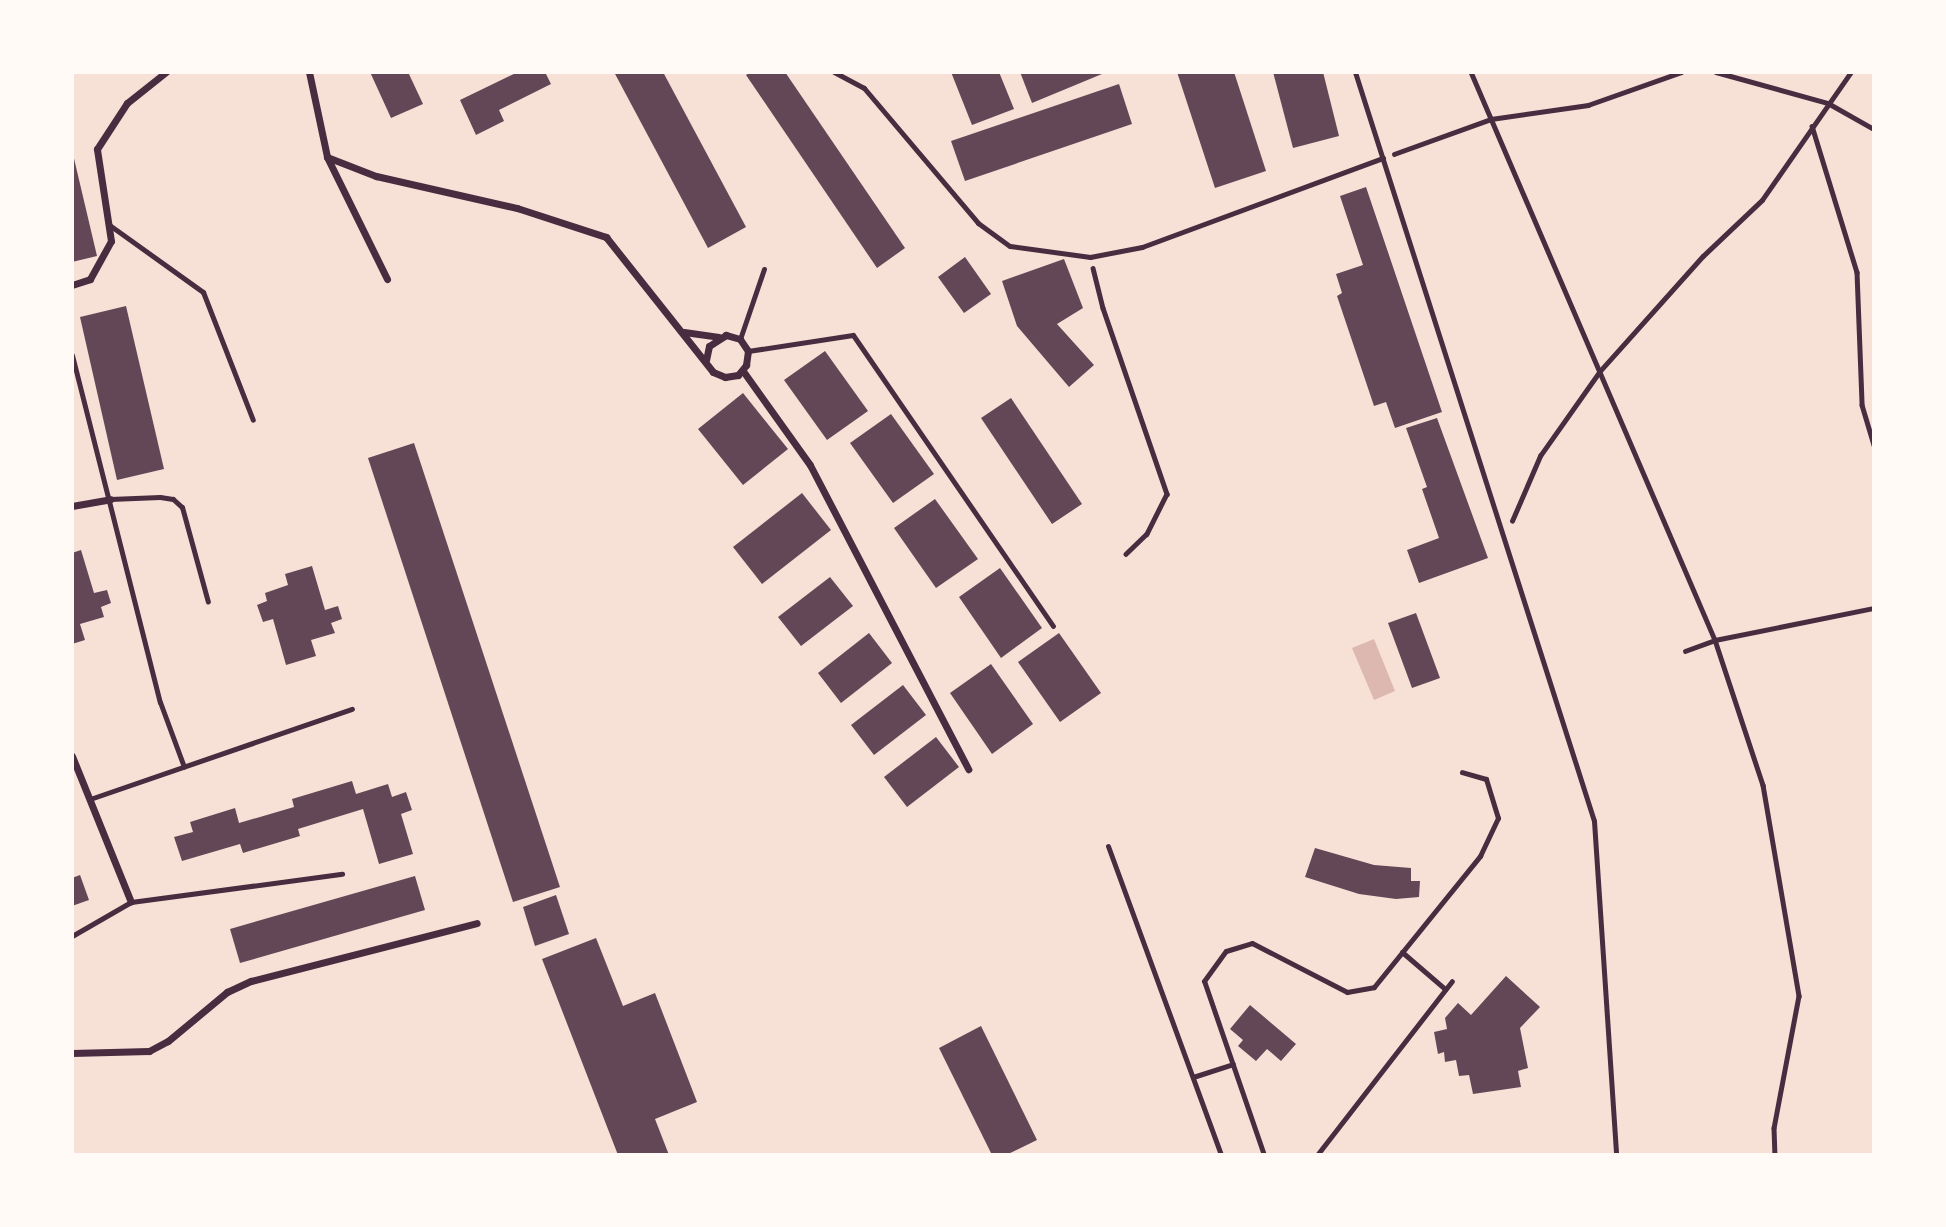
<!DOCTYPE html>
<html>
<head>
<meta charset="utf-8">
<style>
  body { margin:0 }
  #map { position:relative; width:1946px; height:1227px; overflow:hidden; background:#f7e1d7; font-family:Montserrat,sans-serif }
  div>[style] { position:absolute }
  .water>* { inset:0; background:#dcb8b0 }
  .building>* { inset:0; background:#644757 }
  .path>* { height:4.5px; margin:-2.25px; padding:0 2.25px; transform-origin:2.25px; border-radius:2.25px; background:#4a2c40 }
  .service>* { height:5px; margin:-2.5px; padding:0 2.5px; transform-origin:2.5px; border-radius:2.5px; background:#4a2c40 }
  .minor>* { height:7px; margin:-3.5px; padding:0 3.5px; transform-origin:3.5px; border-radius:3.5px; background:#4a2c40 }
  span { translate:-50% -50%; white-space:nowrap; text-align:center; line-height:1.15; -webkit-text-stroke:5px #fffaf5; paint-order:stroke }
  .frame { position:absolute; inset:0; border:74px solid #fffaf5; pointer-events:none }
</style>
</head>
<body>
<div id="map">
  <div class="water">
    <div style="clip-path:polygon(1374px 639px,1395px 691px,1374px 700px,1352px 648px)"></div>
  </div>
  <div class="building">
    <div style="clip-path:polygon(370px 72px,408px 72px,423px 104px,391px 118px)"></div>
    <div style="clip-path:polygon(518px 72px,545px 72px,551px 84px,499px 110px,504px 121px,476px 135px,460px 100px)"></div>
    <div style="clip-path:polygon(614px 72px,663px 72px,746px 227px,708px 248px)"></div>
    <div style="clip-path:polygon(751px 72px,785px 72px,905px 248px,877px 268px,746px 75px)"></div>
    <div style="clip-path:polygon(951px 72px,999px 72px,1014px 109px,972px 125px)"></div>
    <div style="clip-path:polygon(1020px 72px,1101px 72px,1102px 74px,1032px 103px)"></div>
    <div style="clip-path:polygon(1177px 72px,1234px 72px,1266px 171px,1215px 188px)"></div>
    <div style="clip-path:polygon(1273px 72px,1323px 72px,1339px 136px,1293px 148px)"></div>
    <div style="clip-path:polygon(1119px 84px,1132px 124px,965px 181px,951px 141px)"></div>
    <div style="clip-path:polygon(72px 150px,97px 256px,72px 262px)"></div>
    <div style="clip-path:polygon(1366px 187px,1442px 412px,1395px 428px,1386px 402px,1374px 406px,1337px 296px,1342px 293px,1336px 274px,1363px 265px,1340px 196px)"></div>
    <div style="clip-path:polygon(965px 257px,991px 294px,964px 313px,938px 277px)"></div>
    <div style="clip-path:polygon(1064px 259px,1083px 308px,1057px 324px,1094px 365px,1069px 387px,1017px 326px,1002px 281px)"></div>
    <div style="clip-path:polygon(126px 306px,164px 469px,117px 480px,80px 317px)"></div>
    <div style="clip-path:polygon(825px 351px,868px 411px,827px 440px,784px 380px)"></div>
    <div style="clip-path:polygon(743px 393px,788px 449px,743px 485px,698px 429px)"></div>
    <div style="clip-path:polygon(1011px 398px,1082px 504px,1052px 524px,981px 418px)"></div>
    <div style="clip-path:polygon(891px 414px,934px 474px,893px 503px,850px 443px)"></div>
    <div style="clip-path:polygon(1437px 418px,1488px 558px,1419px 583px,1407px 550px,1439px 538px,1422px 489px,1427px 487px,1406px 428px)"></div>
    <div style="clip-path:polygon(414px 443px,560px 887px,513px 902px,368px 458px)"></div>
    <div style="clip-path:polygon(802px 493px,831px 530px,762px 584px,733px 547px)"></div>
    <div style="clip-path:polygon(935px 499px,978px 559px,936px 588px,894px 528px)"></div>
    <div style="clip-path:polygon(81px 550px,94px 593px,107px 590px,111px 603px,101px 607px,104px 617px,80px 624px,85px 640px,72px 644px,72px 553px)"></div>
    <div style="clip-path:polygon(312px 566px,325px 610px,338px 606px,342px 619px,331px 623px,335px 633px,311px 640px,316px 656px,286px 665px,273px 619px,263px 622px,257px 605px,267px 601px,265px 593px,288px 585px,285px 574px)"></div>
    <div style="clip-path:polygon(1000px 568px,1042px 628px,1001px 658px,959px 597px)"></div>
    <div style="clip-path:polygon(830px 577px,853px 606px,801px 646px,778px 617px)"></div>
    <div style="clip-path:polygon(1416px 613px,1440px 678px,1412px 688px,1388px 623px)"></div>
    <div style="clip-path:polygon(869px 633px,892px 663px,841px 703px,818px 673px)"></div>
    <div style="clip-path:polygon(1059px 633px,1101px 693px,1060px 722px,1018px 662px)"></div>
    <div style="clip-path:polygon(991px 664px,1033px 724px,992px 754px,950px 693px)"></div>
    <div style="clip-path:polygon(903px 685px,926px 715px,874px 755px,851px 725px)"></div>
    <div style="clip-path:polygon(936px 737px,959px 767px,907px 807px,884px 777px)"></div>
    <div style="clip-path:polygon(352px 781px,356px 794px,388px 784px,392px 797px,406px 792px,412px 810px,401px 814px,413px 854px,379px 864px,363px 809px,298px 829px,300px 836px,243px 853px,240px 844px,182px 861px,174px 837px,193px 832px,190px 822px,235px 808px,239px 823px,294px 807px,292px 799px)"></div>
    <div style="clip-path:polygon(1315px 848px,1374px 865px,1411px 868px,1411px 881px,1420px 881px,1419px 897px,1396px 899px,1359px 894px,1305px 877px)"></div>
    <div style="clip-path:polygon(80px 875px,89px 900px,72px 906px,72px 878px)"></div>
    <div style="clip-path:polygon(415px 876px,425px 910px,240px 963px,230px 929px)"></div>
    <div style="clip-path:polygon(556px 895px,569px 934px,535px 946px,523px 907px)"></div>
    <div style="clip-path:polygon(596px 938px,623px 1006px,655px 993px,697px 1102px,655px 1119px,669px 1155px,618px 1155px,542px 959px)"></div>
    <div style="clip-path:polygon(1506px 976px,1540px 1007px,1520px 1028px,1528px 1068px,1518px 1071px,1521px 1087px,1473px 1094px,1469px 1075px,1459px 1076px,1456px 1060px,1445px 1062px,1444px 1052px,1438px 1054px,1434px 1032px,1447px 1029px,1445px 1018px,1458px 1003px,1471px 1015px)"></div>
    <div style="clip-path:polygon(1250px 1005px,1296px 1044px,1281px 1061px,1267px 1049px,1256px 1061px,1238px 1046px,1243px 1040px,1230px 1029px)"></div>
    <div style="clip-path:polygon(981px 1026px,1037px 1140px,1006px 1155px,992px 1155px,939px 1048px)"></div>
  </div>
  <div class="path">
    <div style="left:1471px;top:72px;width:618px;rotate:66.75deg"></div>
    <div style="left:1715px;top:640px;width:153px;rotate:71.7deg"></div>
    <div style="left:1763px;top:785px;width:214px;rotate:80.3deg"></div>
    <div style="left:1799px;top:996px;width:134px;rotate:100.7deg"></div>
    <div style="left:1774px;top:1128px;width:27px;rotate:88deg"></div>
    <div style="left:1716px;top:72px;width:116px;rotate:15.5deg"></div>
    <div style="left:1828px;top:103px;width:53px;rotate:29.5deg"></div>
    <div style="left:1812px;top:126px;width:153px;rotate:72.9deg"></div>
    <div style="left:1857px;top:272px;width:133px;rotate:87.8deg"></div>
    <div style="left:1862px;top:405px;width:42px;rotate:73.3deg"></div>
    <div style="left:1394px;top:154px;width:103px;rotate:-19.8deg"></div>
    <div style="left:1491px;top:119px;width:98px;rotate:-8.2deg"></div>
    <div style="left:1588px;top:105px;width:99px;rotate:-19.5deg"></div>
    <div style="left:1093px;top:268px;width:41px;rotate:76deg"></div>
    <div style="left:1103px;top:308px;width:197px;rotate:71deg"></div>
    <div style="left:1167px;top:494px;width:45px;rotate:116.6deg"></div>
    <div style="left:1147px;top:534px;width:29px;rotate:136deg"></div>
    <div style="left:1512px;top:521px;width:71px;rotate:-66.7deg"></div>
    <div style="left:1540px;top:456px;width:104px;rotate:-54.8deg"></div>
    <div style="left:1600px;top:371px;width:154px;rotate:-48.2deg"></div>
    <div style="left:1703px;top:256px;width:81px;rotate:-43.5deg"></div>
    <div style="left:1762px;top:200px;width:156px;rotate:-55.2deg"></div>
    <div style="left:1685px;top:651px;width:32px;rotate:-20deg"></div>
    <div style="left:1715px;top:640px;width:162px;rotate:-11.4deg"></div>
  </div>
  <div class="service">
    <div style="left:834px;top:72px;width:34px;rotate:28deg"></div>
    <div style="left:864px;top:88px;width:177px;rotate:49.8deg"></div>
    <div style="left:978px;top:223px;width:39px;rotate:36deg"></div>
    <div style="left:1010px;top:246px;width:81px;rotate:7.8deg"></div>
    <div style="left:1090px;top:257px;width:53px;rotate:-10.9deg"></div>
    <div style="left:1142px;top:247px;width:257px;rotate:-20.3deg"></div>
    <div style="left:1355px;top:72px;width:786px;rotate:72.3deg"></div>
    <div style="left:1594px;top:821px;width:335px;rotate:86.2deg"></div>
    <div style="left:108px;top:224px;width:117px;rotate:35.6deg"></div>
    <div style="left:203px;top:292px;width:137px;rotate:68.7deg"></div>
    <div style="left:740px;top:339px;width:74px;rotate:-71.1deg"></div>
    <div style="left:748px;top:351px;width:106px;rotate:-8.7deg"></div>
    <div style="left:853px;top:335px;width:353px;rotate:55.5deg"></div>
    <div style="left:72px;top:355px;width:358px;rotate:75.8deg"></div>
    <div style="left:160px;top:702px;width:69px;rotate:69.7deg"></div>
    <div style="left:110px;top:499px;width:50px;rotate:-2.3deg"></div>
    <div style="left:160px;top:497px;width:13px;rotate:9deg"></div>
    <div style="left:173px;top:499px;width:12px;rotate:42deg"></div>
    <div style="left:182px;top:507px;width:98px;rotate:74.7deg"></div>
    <div style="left:90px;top:799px;width:277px;rotate:-19deg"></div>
    <div style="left:1108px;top:846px;width:329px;rotate:69.9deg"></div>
    <div style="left:72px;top:936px;width:68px;rotate:-30deg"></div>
    <div style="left:131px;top:902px;width:213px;rotate:-7.6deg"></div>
    <div style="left:1402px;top:952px;width:57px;rotate:40.7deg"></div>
    <div style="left:1193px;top:1077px;width:42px;rotate:-18deg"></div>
    <div style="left:1264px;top:1155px;width:184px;rotate:-109deg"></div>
    <div style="left:1204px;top:981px;width:37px;rotate:-54deg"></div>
    <div style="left:1226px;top:951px;width:27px;rotate:-17deg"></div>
    <div style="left:1252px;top:943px;width:107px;rotate:27.3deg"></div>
    <div style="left:1347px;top:992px;width:27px;rotate:-10deg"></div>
    <div style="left:1374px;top:987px;width:169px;rotate:-51deg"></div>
    <div style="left:1480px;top:856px;width:42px;rotate:-64.7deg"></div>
    <div style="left:1498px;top:818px;width:41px;rotate:-107.1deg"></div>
    <div style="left:1486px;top:779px;width:25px;rotate:-164deg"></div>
    <div style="left:1317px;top:1155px;width:220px;rotate:-52.2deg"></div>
  </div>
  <div class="minor">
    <div style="left:309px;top:72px;width:87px;rotate:78deg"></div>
    <div style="left:327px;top:157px;width:136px;rotate:63.8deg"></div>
    <div style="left:327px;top:157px;width:53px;rotate:21.2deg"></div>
    <div style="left:376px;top:176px;width:145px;rotate:12.8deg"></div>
    <div style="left:517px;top:208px;width:94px;rotate:18deg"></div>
    <div style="left:606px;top:237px;width:172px;rotate:51.6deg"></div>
    <div style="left:713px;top:372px;width:13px;rotate:23deg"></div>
    <div style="left:725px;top:377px;width:13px;rotate:-9deg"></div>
    <div style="left:738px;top:375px;width:13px;rotate:-51deg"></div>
    <div style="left:746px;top:365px;width:14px;rotate:-82deg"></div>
    <div style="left:748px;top:351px;width:14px;rotate:-124deg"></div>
    <div style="left:740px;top:339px;width:15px;rotate:-164deg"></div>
    <div style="left:726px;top:335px;width:20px;rotate:147deg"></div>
    <div style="left:709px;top:346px;width:14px;rotate:102deg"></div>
    <div style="left:72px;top:285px;width:19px;rotate:-18deg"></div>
    <div style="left:90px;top:279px;width:43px;rotate:-61.1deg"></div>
    <div style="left:111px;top:241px;width:93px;rotate:-98.7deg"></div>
    <div style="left:97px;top:149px;width:55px;rotate:-56.9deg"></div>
    <div style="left:127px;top:103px;width:50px;rotate:-38.5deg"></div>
    <div style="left:684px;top:332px;width:35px;rotate:8deg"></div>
    <div style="left:743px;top:371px;width:115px;rotate:54.5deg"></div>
    <div style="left:810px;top:465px;width:343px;rotate:62.5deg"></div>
    <div style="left:72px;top:506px;width:39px;rotate:-10deg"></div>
    <div style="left:72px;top:756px;width:157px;rotate:68deg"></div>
    <div style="left:72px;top:1053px;width:77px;rotate:-1.5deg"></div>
    <div style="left:149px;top:1051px;width:21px;rotate:-28deg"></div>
    <div style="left:168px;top:1041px;width:77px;rotate:-39.7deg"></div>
    <div style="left:227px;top:992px;width:26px;rotate:-25deg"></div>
    <div style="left:251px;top:981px;width:233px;rotate:-14.4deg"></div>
  </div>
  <div class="frame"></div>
</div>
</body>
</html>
